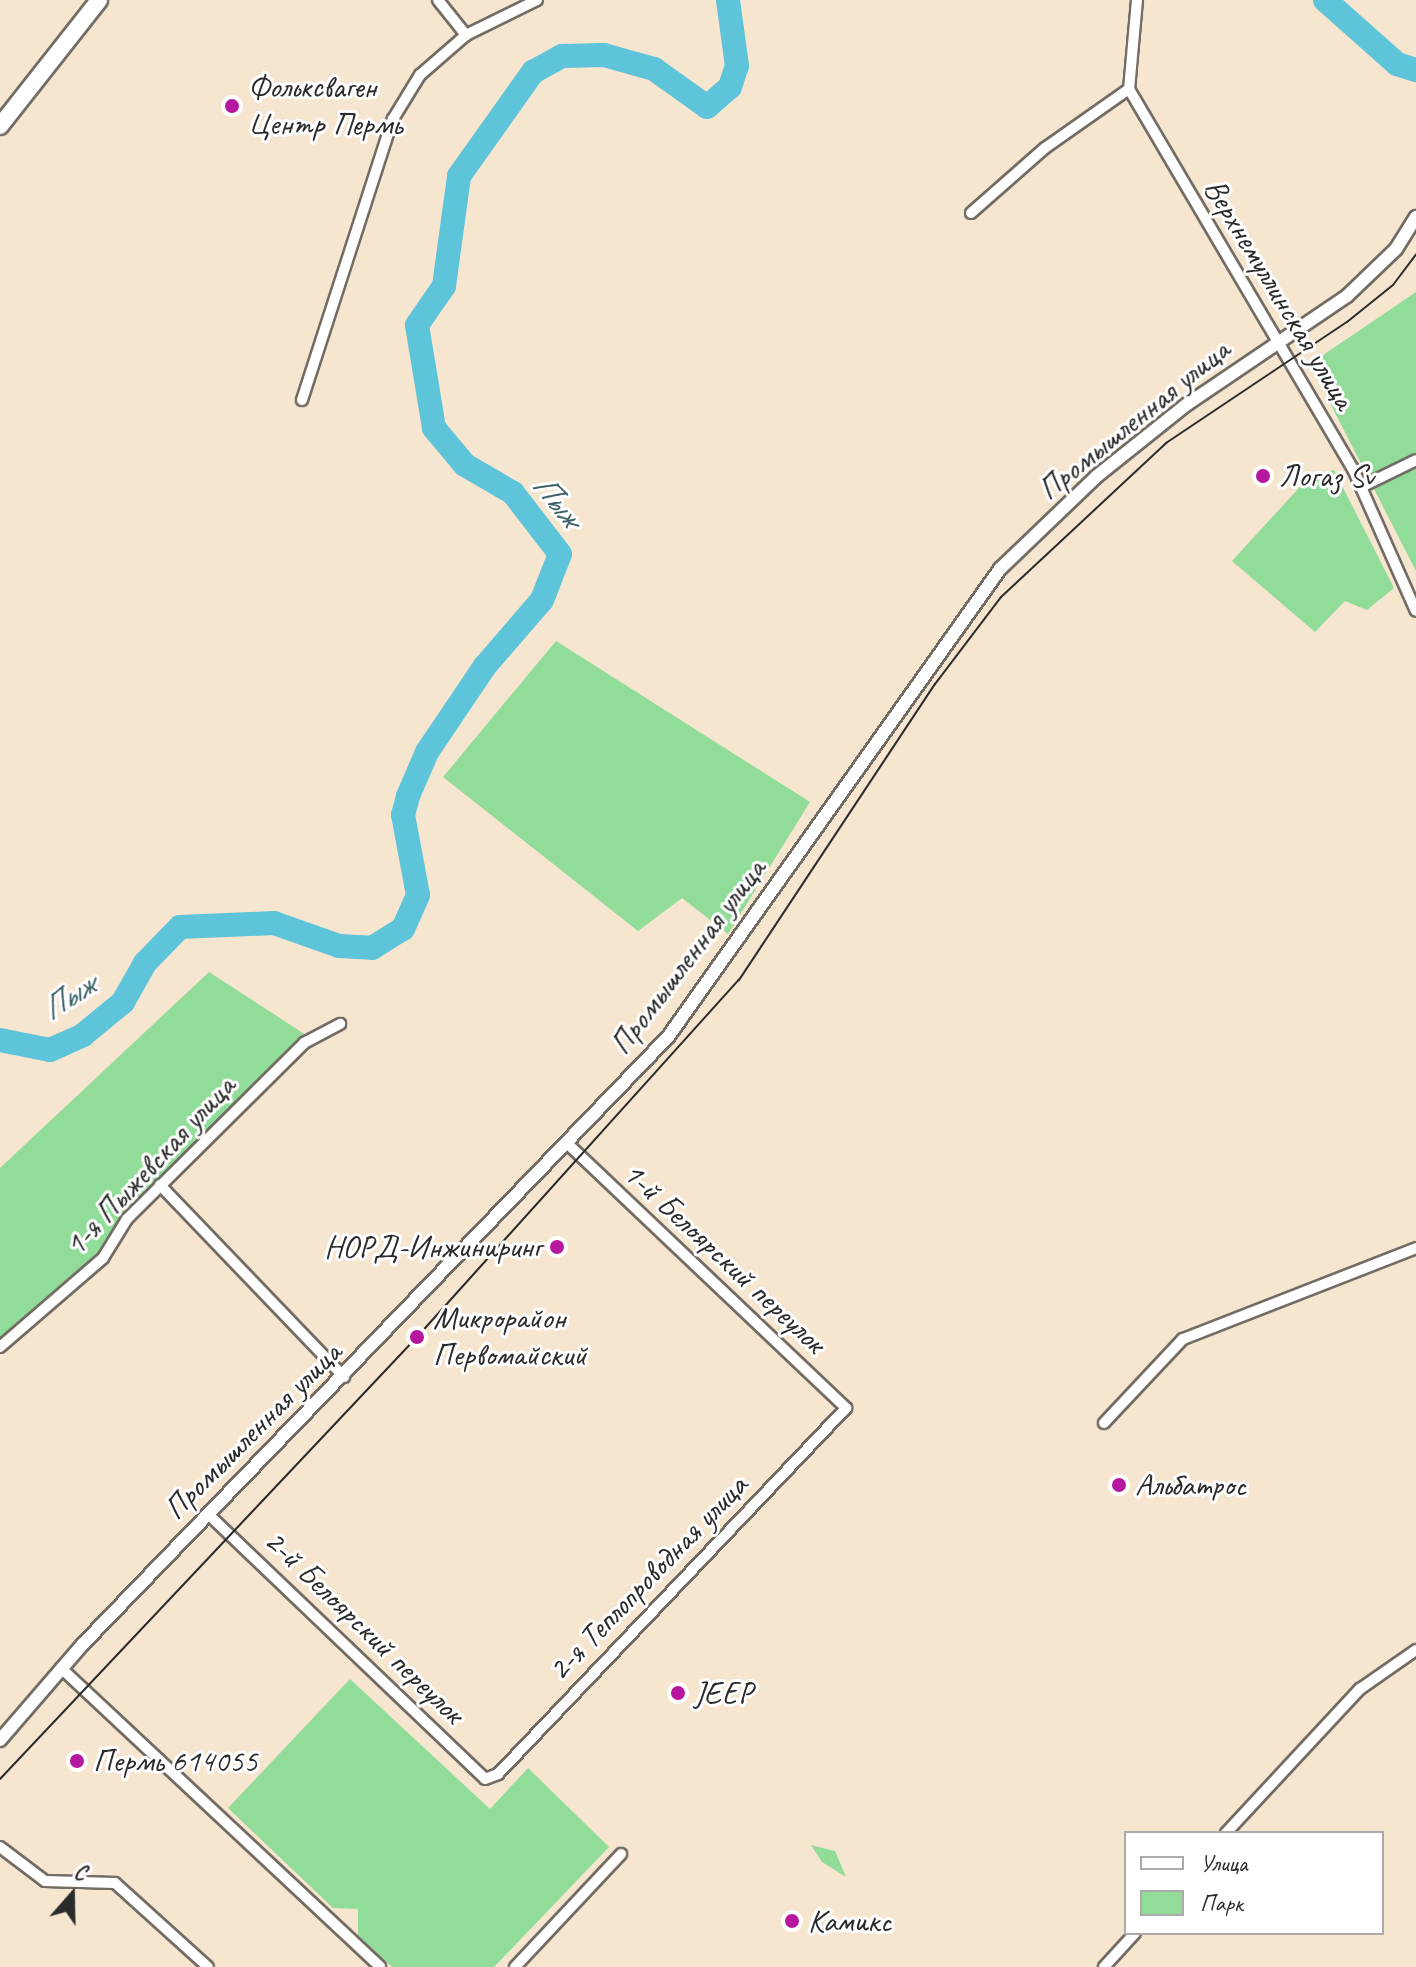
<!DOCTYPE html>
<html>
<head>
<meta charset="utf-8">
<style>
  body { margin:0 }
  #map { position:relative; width:1416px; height:1967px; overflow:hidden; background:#f6e5cf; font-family:Caveat,sans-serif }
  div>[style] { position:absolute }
  .green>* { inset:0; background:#91dc98 }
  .river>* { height:24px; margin:-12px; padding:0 12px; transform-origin:12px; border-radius:12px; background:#5dc4da }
  .roads { filter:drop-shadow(2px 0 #726c64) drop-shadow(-2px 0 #726c64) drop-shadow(0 2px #726c64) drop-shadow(0 -2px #726c64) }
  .minor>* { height:10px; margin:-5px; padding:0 5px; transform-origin:5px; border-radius:5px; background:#fff }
  .tertiary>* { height:12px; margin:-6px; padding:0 6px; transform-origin:6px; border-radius:6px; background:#fff }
  .primary>* { height:16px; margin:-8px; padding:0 8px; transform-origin:8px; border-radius:8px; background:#fff }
  .tram>* { height:2px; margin:-1px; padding:0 1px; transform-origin:1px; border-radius:1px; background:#2b2b2b }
  .dots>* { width:22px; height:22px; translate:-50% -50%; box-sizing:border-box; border:4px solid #fff; border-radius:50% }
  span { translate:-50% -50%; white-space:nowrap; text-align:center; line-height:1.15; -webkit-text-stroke:6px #fff; paint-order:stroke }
  .poi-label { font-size:32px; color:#2b2b2b }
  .left { translate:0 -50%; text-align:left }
  .right { translate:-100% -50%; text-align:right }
  .street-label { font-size:32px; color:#2b2b2b }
  .water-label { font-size:34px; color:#3c6168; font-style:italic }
  .legend { position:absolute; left:1124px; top:1831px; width:260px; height:104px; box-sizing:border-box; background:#fff; border:2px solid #aaa; margin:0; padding:10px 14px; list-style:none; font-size:24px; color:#2b2b2b }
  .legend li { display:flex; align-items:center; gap:16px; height:40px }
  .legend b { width:40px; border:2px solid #aaa }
  .north { position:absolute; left:32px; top:1855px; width:80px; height:80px; -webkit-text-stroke:6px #fff; paint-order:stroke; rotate:20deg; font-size:22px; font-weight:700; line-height:32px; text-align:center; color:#2b2b2b }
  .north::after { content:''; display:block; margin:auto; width:28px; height:36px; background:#2b2b2b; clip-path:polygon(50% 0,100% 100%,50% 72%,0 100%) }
</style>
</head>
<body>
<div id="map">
  <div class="green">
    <div style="clip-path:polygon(1416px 292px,1416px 571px,1310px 364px)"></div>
    <div style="clip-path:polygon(1334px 470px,1394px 588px,1367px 610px,1345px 601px,1315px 632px,1232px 561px,1309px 477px)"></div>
    <div style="clip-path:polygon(556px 641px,810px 802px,728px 934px,682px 898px,638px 931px,443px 777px)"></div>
    <div style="clip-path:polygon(209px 972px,312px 1039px,0 1349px,0 1168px)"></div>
    <div style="clip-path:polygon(350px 1679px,490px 1809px,528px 1768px,609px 1847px,494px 1967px,392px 1967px,358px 1935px,358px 1909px,333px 1908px,228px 1808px)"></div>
    <div style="clip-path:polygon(811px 1845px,835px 1851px,846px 1877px,822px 1862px)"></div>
  </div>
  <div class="river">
    <div style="left:1325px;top:0;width:96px;rotate:41.6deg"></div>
    <div style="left:1397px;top:64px;width:20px;rotate:18deg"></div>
    <div style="left:0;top:1040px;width:51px;rotate:11.3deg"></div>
    <div style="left:50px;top:1050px;width:36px;rotate:-24deg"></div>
    <div style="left:83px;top:1035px;width:52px;rotate:-39.5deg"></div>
    <div style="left:123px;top:1002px;width:45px;rotate:-60.6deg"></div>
    <div style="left:145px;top:963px;width:50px;rotate:-45.8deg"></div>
    <div style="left:180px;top:927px;width:94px;rotate:-2.4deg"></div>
    <div style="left:274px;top:923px;width:69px;rotate:19.5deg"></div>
    <div style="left:339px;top:946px;width:33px;rotate:3deg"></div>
    <div style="left:372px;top:948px;width:36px;rotate:-32deg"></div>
    <div style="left:403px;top:929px;width:37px;rotate:-66deg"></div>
    <div style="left:418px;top:895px;width:81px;rotate:-100.6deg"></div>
    <div style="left:403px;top:815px;width:20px;rotate:-75deg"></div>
    <div style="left:408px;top:796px;width:48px;rotate:-66.6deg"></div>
    <div style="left:427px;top:752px;width:104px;rotate:-56deg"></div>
    <div style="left:485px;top:666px;width:87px;rotate:-49.2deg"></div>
    <div style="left:542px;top:600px;width:49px;rotate:-68.6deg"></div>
    <div style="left:560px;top:554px;width:77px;rotate:-127.6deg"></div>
    <div style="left:513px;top:493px;width:56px;rotate:-149.7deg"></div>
    <div style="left:465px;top:465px;width:48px;rotate:-130deg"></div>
    <div style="left:434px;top:428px;width:104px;rotate:-99.4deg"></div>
    <div style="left:417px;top:325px;width:47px;rotate:-55.3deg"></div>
    <div style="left:444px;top:286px;width:111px;rotate:-82.2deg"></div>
    <div style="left:459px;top:176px;width:128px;rotate:-54.6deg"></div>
    <div style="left:533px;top:72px;width:33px;rotate:-29deg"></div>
    <div style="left:562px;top:56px;width:42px;rotate:-1.4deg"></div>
    <div style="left:604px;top:55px;width:52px;rotate:15.6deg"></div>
    <div style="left:654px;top:69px;width:65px;rotate:35.6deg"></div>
    <div style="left:707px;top:107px;width:30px;rotate:-41deg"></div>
    <div style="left:730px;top:87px;width:22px;rotate:-72deg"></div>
    <div style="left:737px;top:66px;width:67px;rotate:-97.8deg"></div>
  </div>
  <div class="roads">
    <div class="minor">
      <div style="left:438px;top:0;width:45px;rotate:51.3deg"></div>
      <div style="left:1137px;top:0;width:89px;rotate:95.1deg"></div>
      <div style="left:1129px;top:89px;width:441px;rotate:59.5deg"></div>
      <div style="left:1353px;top:469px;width:155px;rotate:66.1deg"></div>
      <div style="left:971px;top:213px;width:98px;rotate:-41.3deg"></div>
      <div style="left:1045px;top:148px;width:103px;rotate:-35.1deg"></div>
      <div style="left:302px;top:400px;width:295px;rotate:-72.1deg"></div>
      <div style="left:393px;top:119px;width:52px;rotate:-58.5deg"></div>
      <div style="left:420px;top:75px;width:61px;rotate:-41deg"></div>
      <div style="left:466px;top:35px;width:79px;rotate:-26.2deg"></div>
      <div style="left:1361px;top:487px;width:61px;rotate:-26.1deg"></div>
      <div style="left:160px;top:1185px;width:266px;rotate:46.2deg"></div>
      <div style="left:0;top:1347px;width:136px;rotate:-40.8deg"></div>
      <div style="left:103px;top:1258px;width:46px;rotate:-58.4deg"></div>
      <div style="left:127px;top:1219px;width:250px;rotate:-44.8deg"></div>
      <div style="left:304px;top:1043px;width:41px;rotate:-27.8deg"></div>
      <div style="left:1104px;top:1423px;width:115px;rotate:-46.8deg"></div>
      <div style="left:1183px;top:1339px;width:250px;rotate:-21.3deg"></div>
      <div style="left:208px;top:1514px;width:383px;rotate:43.7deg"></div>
      <div style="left:485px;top:1779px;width:14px;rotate:-21deg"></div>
      <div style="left:498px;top:1774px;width:505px;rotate:-46.44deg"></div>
      <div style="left:846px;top:1408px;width:383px;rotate:-136.5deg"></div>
      <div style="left:61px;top:1668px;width:437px;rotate:43.1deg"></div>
      <div style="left:1226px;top:1833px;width:197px;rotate:-47.1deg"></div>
      <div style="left:1360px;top:1689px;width:68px;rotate:-34.9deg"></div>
      <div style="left:0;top:1847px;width:56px;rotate:37.1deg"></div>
      <div style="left:45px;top:1881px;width:70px;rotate:1.6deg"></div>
      <div style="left:115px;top:1883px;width:125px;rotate:42.1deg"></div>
      <div style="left:515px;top:1967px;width:155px;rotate:-46.8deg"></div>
      <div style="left:1104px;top:1967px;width:46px;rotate:-47.6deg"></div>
    </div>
    <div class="tertiary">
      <div style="left:0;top:1740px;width:127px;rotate:-49.2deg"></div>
      <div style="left:83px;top:1644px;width:843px;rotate:-46.06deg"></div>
      <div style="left:668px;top:1037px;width:574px;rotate:-54.65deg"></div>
      <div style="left:1000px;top:569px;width:134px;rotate:-43.8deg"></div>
      <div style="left:1097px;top:476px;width:114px;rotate:-38.6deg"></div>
      <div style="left:1186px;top:405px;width:194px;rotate:-34.1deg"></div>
      <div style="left:1347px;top:296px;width:68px;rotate:-43.8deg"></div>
      <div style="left:1396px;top:249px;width:38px;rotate:-58deg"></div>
    </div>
    <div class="primary">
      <div style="left:0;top:126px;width:160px;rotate:-51.8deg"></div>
    </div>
  </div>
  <div class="tram">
    <div style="left:0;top:1779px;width:608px;rotate:-46.67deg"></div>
    <div style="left:417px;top:1337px;width:481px;rotate:-48deg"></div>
    <div style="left:739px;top:980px;width:355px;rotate:-56.5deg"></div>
    <div style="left:935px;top:684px;width:109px;rotate:-52.8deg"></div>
    <div style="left:1001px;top:597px;width:226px;rotate:-43deg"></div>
    <div style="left:1166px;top:443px;width:218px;rotate:-33.8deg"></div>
    <div style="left:1347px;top:322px;width:59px;rotate:-38.8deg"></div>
    <div style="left:1393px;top:285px;width:38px;rotate:-53deg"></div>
  </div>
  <div class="dots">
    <div style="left:232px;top:106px;background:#b5179e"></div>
    <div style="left:1263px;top:476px;background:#b5179e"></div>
    <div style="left:557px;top:1247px;background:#b5179e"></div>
    <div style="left:417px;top:1337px;background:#b5179e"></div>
    <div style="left:1119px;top:1485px;background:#b5179e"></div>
    <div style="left:678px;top:1693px;background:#b5179e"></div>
    <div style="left:77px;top:1761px;background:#b5179e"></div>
    <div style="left:792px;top:1921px;background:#b5179e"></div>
  </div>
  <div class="poi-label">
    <span class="left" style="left:248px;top:106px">Фольксваген<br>Центр Пермь</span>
    <span class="left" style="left:1279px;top:476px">Логаз Sv</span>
    <span class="right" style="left:541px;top:1247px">НОРД-Инжиниринг</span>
    <span class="left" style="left:433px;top:1337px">Микрорайон<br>Первомайский</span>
    <span class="left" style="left:1135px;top:1485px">Альбатрос</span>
    <span class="left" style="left:694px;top:1693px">JEEP</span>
    <span class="left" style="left:93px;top:1761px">Пермь 614055</span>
    <span class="left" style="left:808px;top:1921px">Камикс</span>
  </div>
  <div class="street-label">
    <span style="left:1279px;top:294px;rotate:59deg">Верхнемуллинская улица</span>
    <span style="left:1134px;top:420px;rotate:-39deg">Промышленная улица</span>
    <span style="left:688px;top:957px;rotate:-53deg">Промышленная улица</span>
    <span style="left:150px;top:1166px;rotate:-47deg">1-я Пыжевская улица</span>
    <span style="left:724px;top:1258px;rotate:43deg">1-й Белоярский переулок</span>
    <span style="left:253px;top:1431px;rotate:-45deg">Промышленная улица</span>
    <span style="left:648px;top:1578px;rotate:-46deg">2-я Теплопроводная улица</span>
    <span style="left:364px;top:1627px;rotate:44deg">2-й Белоярский переулок</span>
  </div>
  <div class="water-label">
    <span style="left:558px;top:500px;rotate:51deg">Пыж</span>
    <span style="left:68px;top:996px;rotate:-33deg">Пыж</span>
  </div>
  <ul class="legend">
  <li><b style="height:10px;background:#fff"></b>Улица</li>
  <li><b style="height:22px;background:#91dc98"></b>Парк</li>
  </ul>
  <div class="north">С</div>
</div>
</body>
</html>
